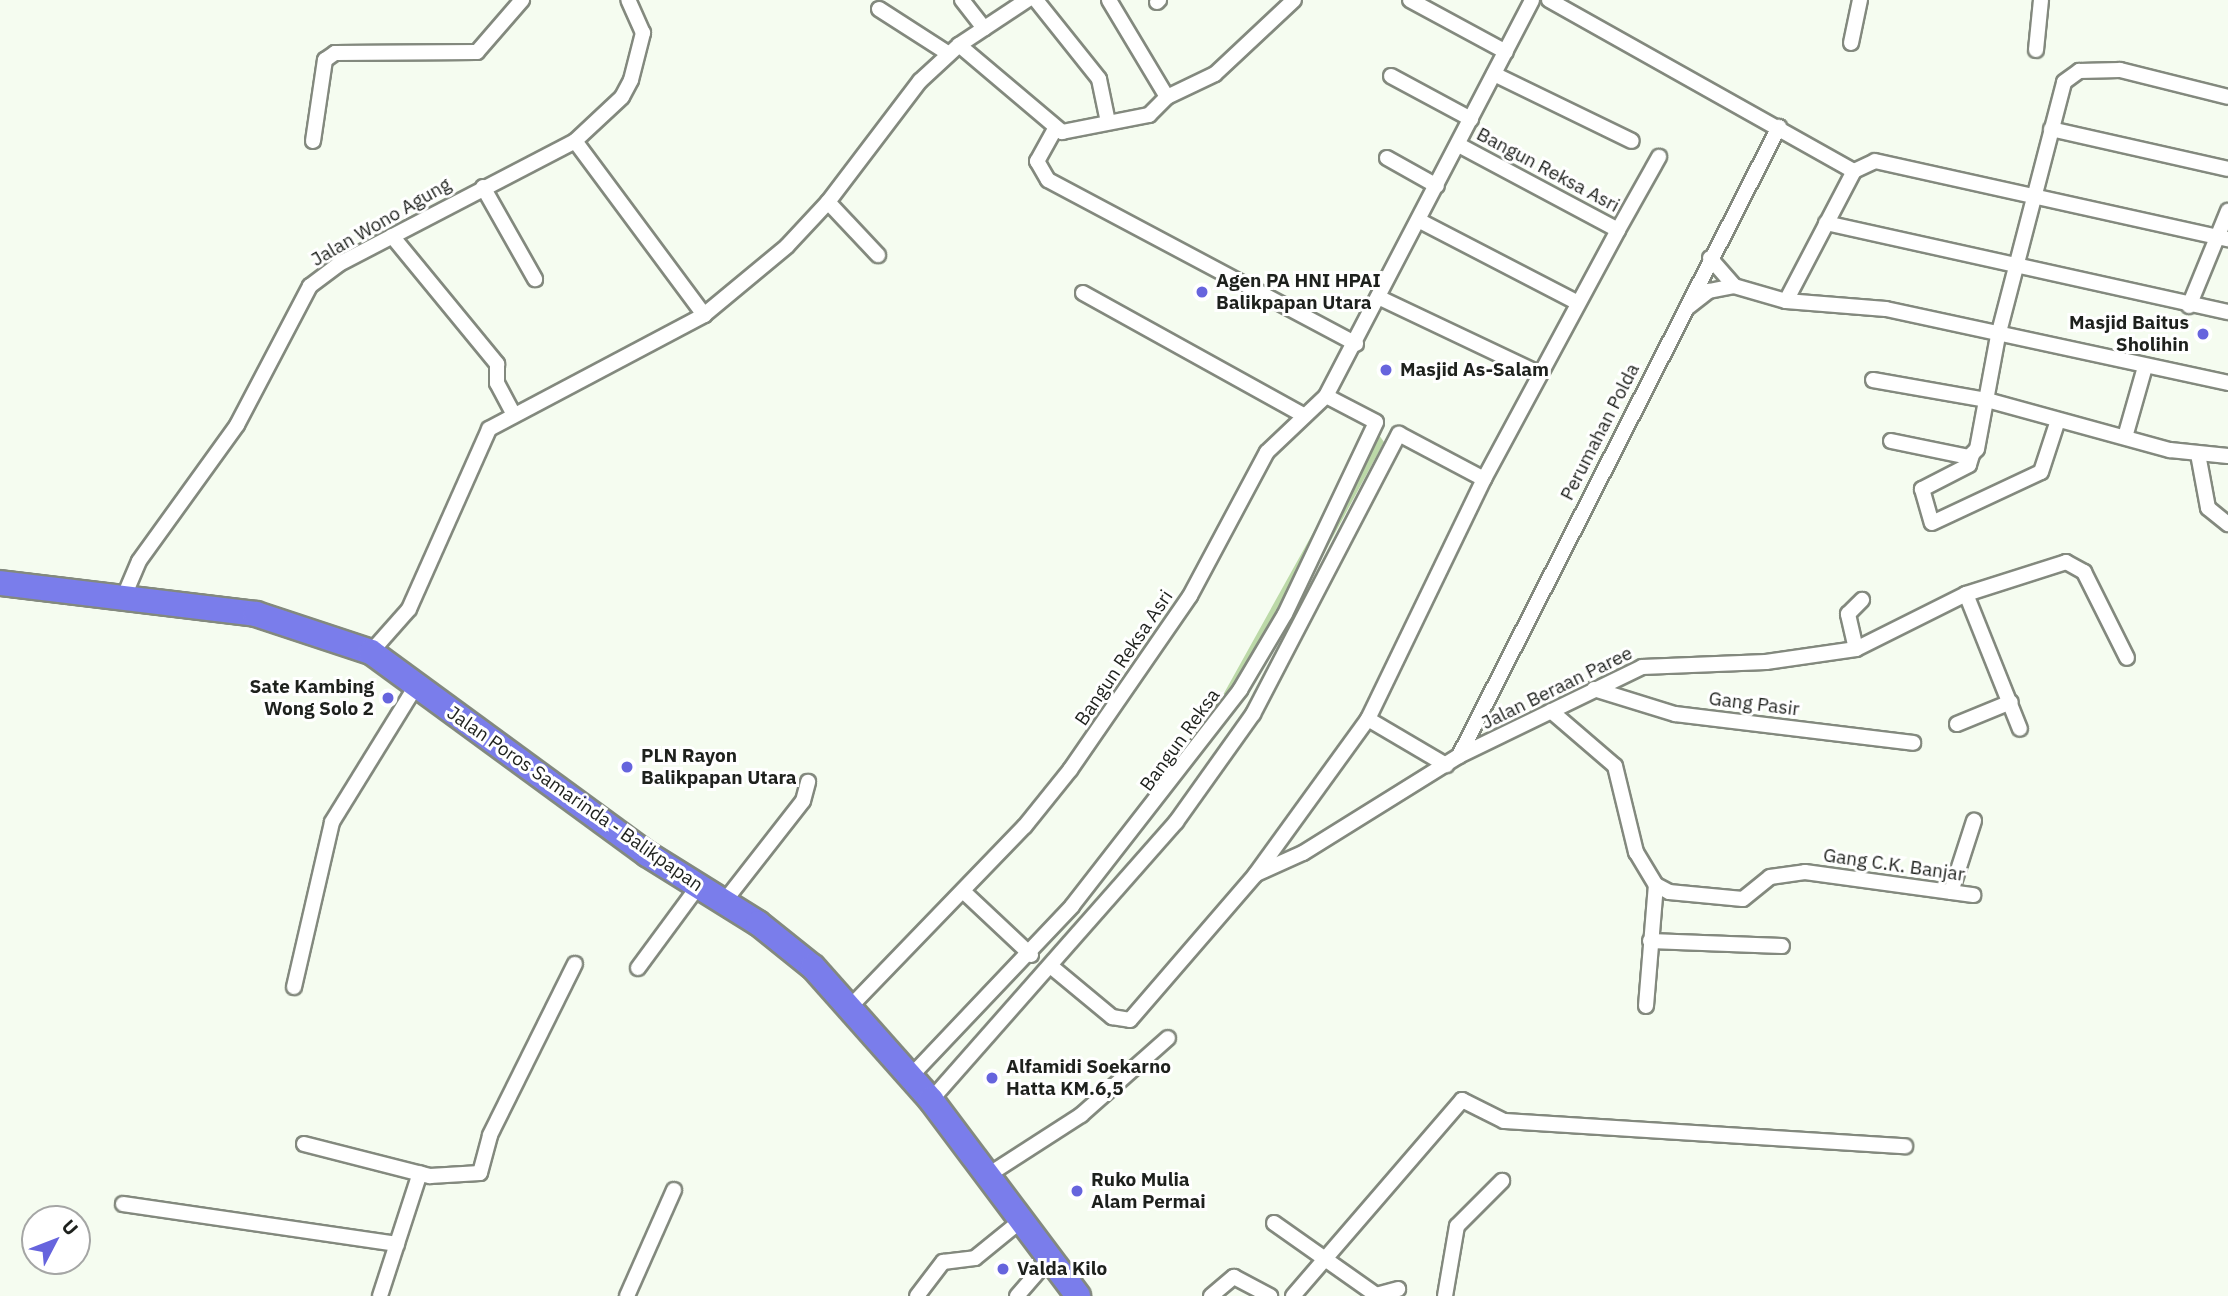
<!DOCTYPE html>
<html>
<head>
<meta charset="utf-8">
<style>
  body { margin:0 }
  #map { position:relative; width:2228px; height:1296px; overflow:hidden; background:#f5fcf0; font-family:"IBM Plex Sans",sans-serif }
  div>[style] { position:absolute }
  .green>* { inset:0; background:#bcd9a8 }
  .roads { filter:drop-shadow(2px 0 #83897e) drop-shadow(-2px 0 #83897e) drop-shadow(0 2px #83897e) drop-shadow(0 -2px #83897e) }
  .street>* { height:14px; margin:-7px; padding:0 7px; transform-origin:7px; border-radius:7px; background:#fff }
  .highway>* { height:24px; margin:-12px; padding:0 12px; transform-origin:12px; border-radius:12px; background:#7a7deb }
  .dots>* { width:19px; height:19px; translate:-50% -50%; box-sizing:border-box; border:4px solid #fff; border-radius:50% }
  span { translate:-50% -50%; white-space:nowrap; text-align:center; line-height:1.15; -webkit-text-stroke:6px #fff; paint-order:stroke }
  .street-label { font-size:19px; color:#1e211d }
  .poi-label { font-size:19px; color:#1e211d; font-weight:700 }
  .left { translate:0 -50%; text-align:left }
  .right { translate:-100% -50%; text-align:right }
  .north { position:absolute; left:21px; top:1205px; width:70px; height:70px; box-sizing:border-box; background:#fff; border:2px solid #a5a6a5; border-radius:50%; rotate:48deg; font-size:19px; font-weight:700; line-height:28px; text-align:center; color:#1e211d }
  .north::after { content:''; display:block; margin:auto; width:24px; height:32px; background:#6664dd; clip-path:polygon(50% 0,100% 100%,50% 72%,0 100%) }
</style>
</head>
<body>
<div id="map">
  <div class="green">
    <div style="clip-path:polygon(1376px 431px,1384px 442px,1313px 574px,1177px 783px,1164px 775px,1168px 768px,1223px 695px,1354px 459px)"></div>
  </div>
  <div class="roads">
    <div class="street">
      <div style="left:962px;top:0;width:36px;rotate:52deg"></div>
      <div style="left:1036px;top:0;width:101px;rotate:51.4deg"></div>
      <div style="left:1099px;top:79px;width:44px;rotate:78.2deg"></div>
      <div style="left:1410px;top:0;width:109px;rotate:28.4deg"></div>
      <div style="left:1549px;top:0;width:350px;rotate:29.3deg"></div>
      <div style="left:1157px;top:2px;width:3px;rotate:-45deg"></div>
      <div style="left:879px;top:9px;width:83px;rotate:32.7deg"></div>
      <div style="left:1851px;top:43px;width:44px;rotate:-78.2deg"></div>
      <div style="left:959px;top:45px;width:135px;rotate:40.2deg"></div>
      <div style="left:1062px;top:132px;width:89px;rotate:-11.1deg"></div>
      <div style="left:1149px;top:115px;width:25px;rotate:-45deg"></div>
      <div style="left:1167px;top:97px;width:113px;rotate:-120.9deg"></div>
      <div style="left:2036px;top:50px;width:50px;rotate:-84.3deg"></div>
      <div style="left:1494px;top:74px;width:153px;rotate:25.9deg"></div>
      <div style="left:1391px;top:76px;width:91px;rotate:28.3deg"></div>
      <div style="left:1167px;top:97px;width:53px;rotate:-25.6deg"></div>
      <div style="left:1215px;top:74px;width:108px;rotate:-43.1deg"></div>
      <div style="left:1055px;top:129px;width:37px;rotate:119deg"></div>
      <div style="left:1037px;top:161px;width:22px;rotate:60deg"></div>
      <div style="left:1048px;top:180px;width:349px;rotate:28deg"></div>
      <div style="left:2051px;top:129px;width:181px;rotate:12.7deg"></div>
      <div style="left:313px;top:141px;width:82px;rotate:-81.6deg"></div>
      <div style="left:325px;top:60px;width:12px;rotate:-35deg"></div>
      <div style="left:335px;top:53px;width:142px;rotate:-0.4deg"></div>
      <div style="left:477px;top:52px;width:69px;rotate:-49.1deg"></div>
      <div style="left:575px;top:141px;width:217px;rotate:53.4deg"></div>
      <div style="left:1387px;top:158px;width:57px;rotate:29.2deg"></div>
      <div style="left:483px;top:187px;width:106px;rotate:60.5deg"></div>
      <div style="left:828px;top:202px;width:73px;rotate:46.7deg"></div>
      <div style="left:1420px;top:221px;width:176px;rotate:27.4deg"></div>
      <div style="left:1826px;top:223px;width:412px;rotate:12.5deg"></div>
      <div style="left:1618px;top:230px;width:84px;rotate:-60.7deg"></div>
      <div style="left:392px;top:236px;width:166px;rotate:50.6deg"></div>
      <div style="left:497px;top:364px;width:19px;rotate:90deg"></div>
      <div style="left:497px;top:383px;width:34px;rotate:62deg"></div>
      <div style="left:1710px;top:258px;width:37px;rotate:49deg"></div>
      <div style="left:1083px;top:293px;width:252px;rotate:29deg"></div>
      <div style="left:1380px;top:298px;width:177px;rotate:25.4deg"></div>
      <div style="left:1786px;top:301px;width:147px;rotate:-62.4deg"></div>
      <div style="left:1854px;top:171px;width:23px;rotate:-25deg"></div>
      <div style="left:1875px;top:161px;width:362px;rotate:12.5deg"></div>
      <div style="left:2189px;top:306px;width:103px;rotate:-67.7deg"></div>
      <div style="left:1687px;top:308px;width:28px;rotate:-38deg"></div>
      <div style="left:1709px;top:291px;width:25px;rotate:-11deg"></div>
      <div style="left:1734px;top:286px;width:54px;rotate:16.1deg"></div>
      <div style="left:1786px;top:301px;width:100px;rotate:4.6deg"></div>
      <div style="left:1886px;top:309px;width:350px;rotate:12.2deg"></div>
      <div style="left:1873px;top:380px;width:116px;rotate:10deg"></div>
      <div style="left:1987px;top:400px;width:190px;rotate:15.3deg"></div>
      <div style="left:2170px;top:450px;width:58px;rotate:5.9deg"></div>
      <div style="left:2125px;top:437px;width:73px;rotate:-74.1deg"></div>
      <div style="left:1891px;top:441px;width:80px;rotate:11.6deg"></div>
      <div style="left:1969px;top:457px;width:11px;rotate:-45deg"></div>
      <div style="left:1977px;top:449px;width:115px;rotate:-79.5deg"></div>
      <div style="left:1998px;top:336px;width:262px;rotate:-75.4deg"></div>
      <div style="left:2064px;top:82px;width:19px;rotate:-36deg"></div>
      <div style="left:2079px;top:71px;width:41px;rotate:-1.4deg"></div>
      <div style="left:2120px;top:70px;width:111px;rotate:14deg"></div>
      <div style="left:2198px;top:454px;width:55px;rotate:79.5deg"></div>
      <div style="left:2208px;top:508px;width:26px;rotate:39deg"></div>
      <div style="left:1972px;top:455px;width:10px;rotate:107deg"></div>
      <div style="left:1969px;top:465px;width:53px;rotate:152.9deg"></div>
      <div style="left:1922px;top:489px;width:35px;rotate:74deg"></div>
      <div style="left:1932px;top:523px;width:120px;rotate:-25.1deg"></div>
      <div style="left:2041px;top:472px;width:52px;rotate:-71.9deg"></div>
      <div style="left:1966px;top:594px;width:145px;rotate:68.2deg"></div>
      <div style="left:122px;top:601px;width:43px;rotate:-67deg"></div>
      <div style="left:139px;top:561px;width:168px;rotate:-54.2deg"></div>
      <div style="left:237px;top:425px;width:157px;rotate:-62.3deg"></div>
      <div style="left:310px;top:286px;width:36px;rotate:-37deg"></div>
      <div style="left:339px;top:264px;width:266px;rotate:-27.5deg"></div>
      <div style="left:575px;top:141px;width:64px;rotate:-43.1deg"></div>
      <div style="left:622px;top:97px;width:19px;rotate:-62deg"></div>
      <div style="left:631px;top:80px;width:49px;rotate:-75.7deg"></div>
      <div style="left:643px;top:33px;width:36px;rotate:-114deg"></div>
      <div style="left:1856px;top:649px;width:36px;rotate:-103deg"></div>
      <div style="left:1848px;top:614px;width:20px;rotate:-45deg"></div>
      <div style="left:371px;top:652px;width:57px;rotate:-48.5deg"></div>
      <div style="left:409px;top:609px;width:197px;rotate:-66deg"></div>
      <div style="left:489px;top:429px;width:243px;rotate:-27.9deg"></div>
      <div style="left:704px;top:315px;width:108px;rotate:-39.7deg"></div>
      <div style="left:787px;top:246px;width:60px;rotate:-47deg"></div>
      <div style="left:828px;top:202px;width:152px;rotate:-52.8deg"></div>
      <div style="left:920px;top:81px;width:53px;rotate:-42.7deg"></div>
      <div style="left:959px;top:45px;width:82px;rotate:-33.5deg"></div>
      <div style="left:1594px;top:689px;width:85px;rotate:17.2deg"></div>
      <div style="left:1675px;top:714px;width:240px;rotate:6.9deg"></div>
      <div style="left:1551px;top:711px;width:84px;rotate:40.7deg"></div>
      <div style="left:1615px;top:766px;width:89px;rotate:76.3deg"></div>
      <div style="left:1636px;top:852px;width:39px;rotate:59deg"></div>
      <div style="left:1656px;top:885px;width:15px;rotate:28deg"></div>
      <div style="left:1669px;top:892px;width:74px;rotate:5.4deg"></div>
      <div style="left:1743px;top:899px;width:35px;rotate:-39deg"></div>
      <div style="left:1770px;top:877px;width:35px;rotate:-8deg"></div>
      <div style="left:1805px;top:872px;width:170px;rotate:7.8deg"></div>
      <div style="left:1368px;top:719px;width:91px;rotate:30.5deg"></div>
      <div style="left:1957px;top:724px;width:58px;rotate:-22.2deg"></div>
      <div style="left:1459px;top:756px;width:706px;rotate:-63.04deg"></div>
      <div style="left:1256px;top:874px;width:51px;rotate:-24.1deg"></div>
      <div style="left:1303px;top:853px;width:184px;rotate:-31.9deg"></div>
      <div style="left:1459px;top:756px;width:203px;rotate:-25.9deg"></div>
      <div style="left:1642px;top:667px;width:124px;rotate:-2.3deg"></div>
      <div style="left:1766px;top:662px;width:91px;rotate:-8.2deg"></div>
      <div style="left:1856px;top:649px;width:123px;rotate:-26.6deg"></div>
      <div style="left:1966px;top:594px;width:105px;rotate:-17.7deg"></div>
      <div style="left:2066px;top:562px;width:21px;rotate:29deg"></div>
      <div style="left:2084px;top:572px;width:96px;rotate:63.4deg"></div>
      <div style="left:964px;top:892px;width:92px;rotate:43.2deg"></div>
      <div style="left:1951px;top:892px;width:75px;rotate:-72.1deg"></div>
      <div style="left:724px;top:902px;width:128px;rotate:-52deg"></div>
      <div style="left:803px;top:801px;width:20px;rotate:-75deg"></div>
      <div style="left:1650px;top:941px;width:132px;rotate:2.2deg"></div>
      <div style="left:638px;top:968px;width:99px;rotate:-53.6deg"></div>
      <div style="left:1053px;top:968px;width:77px;rotate:39.7deg"></div>
      <div style="left:1112px;top:1017px;width:18px;rotate:9deg"></div>
      <div style="left:1130px;top:1020px;width:191px;rotate:-49.2deg"></div>
      <div style="left:1255px;top:875px;width:193px;rotate:-54.1deg"></div>
      <div style="left:1368px;top:719px;width:267px;rotate:-64.2deg"></div>
      <div style="left:1484px;top:479px;width:283px;rotate:-61.7deg"></div>
      <div style="left:1618px;top:230px;width:180px;rotate:-151.9deg"></div>
      <div style="left:294px;top:987px;width:169px;rotate:-77deg"></div>
      <div style="left:332px;top:822px;width:160px;rotate:-58.3deg"></div>
      <div style="left:851px;top:1006px;width:250px;rotate:-46deg"></div>
      <div style="left:1025px;top:826px;width:72px;rotate:-51.2deg"></div>
      <div style="left:1070px;top:770px;width:211px;rotate:-55.4deg"></div>
      <div style="left:1190px;top:596px;width:163px;rotate:-61.9deg"></div>
      <div style="left:1267px;top:452px;width:81px;rotate:-43.5deg"></div>
      <div style="left:1326px;top:396px;width:446px;rotate:-62.5deg"></div>
      <div style="left:1646px;top:1006px;width:121px;rotate:-85.3deg"></div>
      <div style="left:910px;top:1077px;width:236px;rotate:-46.5deg"></div>
      <div style="left:1072px;top:906px;width:274px;rotate:-52.1deg"></div>
      <div style="left:1240px;top:690px;width:88px;rotate:-59.4deg"></div>
      <div style="left:1285px;top:614px;width:212px;rotate:-64.6deg"></div>
      <div style="left:1376px;top:422px;width:56px;rotate:-152.5deg"></div>
      <div style="left:931px;top:1100px;width:371px;rotate:-48.6deg"></div>
      <div style="left:1176px;top:822px;width:133px;rotate:-54.5deg"></div>
      <div style="left:1253px;top:714px;width:316px;rotate:-62.5deg"></div>
      <div style="left:1399px;top:434px;width:96px;rotate:27.9deg"></div>
      <div style="left:304px;top:1144px;width:130px;rotate:14.3deg"></div>
      <div style="left:430px;top:1176px;width:50px;rotate:-3.4deg"></div>
      <div style="left:480px;top:1173px;width:39px;rotate:-75deg"></div>
      <div style="left:490px;top:1135px;width:191px;rotate:-63.6deg"></div>
      <div style="left:988px;top:1175px;width:111px;rotate:-32.8deg"></div>
      <div style="left:1081px;top:1115px;width:116px;rotate:-41.5deg"></div>
      <div style="left:123px;top:1204px;width:277px;rotate:8.3deg"></div>
      <div style="left:1274px;top:1223px;width:125px;rotate:35.2deg"></div>
      <div style="left:1376px;top:1295px;width:23px;rotate:-15deg"></div>
      <div style="left:380px;top:1296px;width:129px;rotate:-72deg"></div>
      <div style="left:627px;top:1296px;width:116px;rotate:-66.1deg"></div>
      <div style="left:917px;top:1296px;width:43px;rotate:-52.6deg"></div>
      <div style="left:943px;top:1262px;width:32px;rotate:-7deg"></div>
      <div style="left:975px;top:1258px;width:62px;rotate:-39.1deg"></div>
      <div style="left:1017px;top:1296px;width:49px;rotate:-49.1deg"></div>
      <div style="left:1211px;top:1296px;width:30px;rotate:-40deg"></div>
      <div style="left:1234px;top:1277px;width:41px;rotate:27.8deg"></div>
      <div style="left:1293px;top:1296px;width:259px;rotate:-49.2deg"></div>
      <div style="left:1462px;top:1100px;width:47px;rotate:26.6deg"></div>
      <div style="left:1504px;top:1121px;width:402px;rotate:3.6deg"></div>
      <div style="left:1445px;top:1296px;width:71px;rotate:-80.3deg"></div>
      <div style="left:1457px;top:1226px;width:64px;rotate:-45deg"></div>
    </div>
    <div class="highway">
      <div style="left:0;top:583px;width:258px;rotate:6.9deg"></div>
      <div style="left:256px;top:614px;width:121px;rotate:18.3deg"></div>
      <div style="left:371px;top:652px;width:342px;rotate:36.2deg"></div>
      <div style="left:647px;top:854px;width:131px;rotate:31.9deg"></div>
      <div style="left:758px;top:923px;width:70px;rotate:38.7deg"></div>
      <div style="left:813px;top:967px;width:178px;rotate:48.4deg"></div>
      <div style="left:931px;top:1100px;width:245px;rotate:53.1deg"></div>
    </div>
  </div>
  <div class="dots">
    <div style="left:1202px;top:292px;background:#6664dd"></div>
    <div style="left:2203px;top:334px;background:#6664dd"></div>
    <div style="left:1386px;top:370px;background:#6664dd"></div>
    <div style="left:388px;top:698px;background:#6664dd"></div>
    <div style="left:627px;top:767px;background:#6664dd"></div>
    <div style="left:992px;top:1078px;background:#6664dd"></div>
    <div style="left:1077px;top:1191px;background:#6664dd"></div>
    <div style="left:1003px;top:1269px;background:#6664dd"></div>
  </div>
  <div class="street-label">
    <span style="left:1548px;top:170px;rotate:28deg">Bangun Reksa Asri</span>
    <span style="left:381px;top:222px;rotate:-30deg">Jalan Wono Agung</span>
    <span style="left:1600px;top:432px;rotate:-63deg">Perumahan Polda</span>
    <span style="left:1124px;top:658px;rotate:-56deg">Bangun Reksa Asri</span>
    <span style="left:1557px;top:688px;rotate:-26deg">Jalan Beraan Paree</span>
    <span style="left:1754px;top:704px;rotate:7deg">Gang Pasir</span>
    <span style="left:1180px;top:740px;rotate:-54deg">Bangun Reksa</span>
    <span style="left:575px;top:799px;rotate:35deg">Jalan Poros Samarinda - Balikpapan</span>
    <span style="left:1894px;top:865px;rotate:8deg">Gang C.K. Banjar</span>
  </div>
  <div class="poi-label">
    <span class="left" style="left:1216px;top:292px">Agen PA HNI HPAI<br>Balikpapan Utara</span>
    <span class="right" style="left:2189px;top:334px">Masjid Baitus<br>Sholihin</span>
    <span class="left" style="left:1400px;top:370px">Masjid As-Salam</span>
    <span class="right" style="left:374px;top:698px">Sate Kambing<br>Wong Solo 2</span>
    <span class="left" style="left:641px;top:767px">PLN Rayon<br>Balikpapan Utara</span>
    <span class="left" style="left:1006px;top:1078px">Alfamidi Soekarno<br>Hatta KM.6,5</span>
    <span class="left" style="left:1091px;top:1191px">Ruko Mulia<br>Alam Permai</span>
    <span class="left" style="left:1017px;top:1269px">Valda Kilo</span>
  </div>
  <div class="north">U</div>
</div>
</body>
</html>
